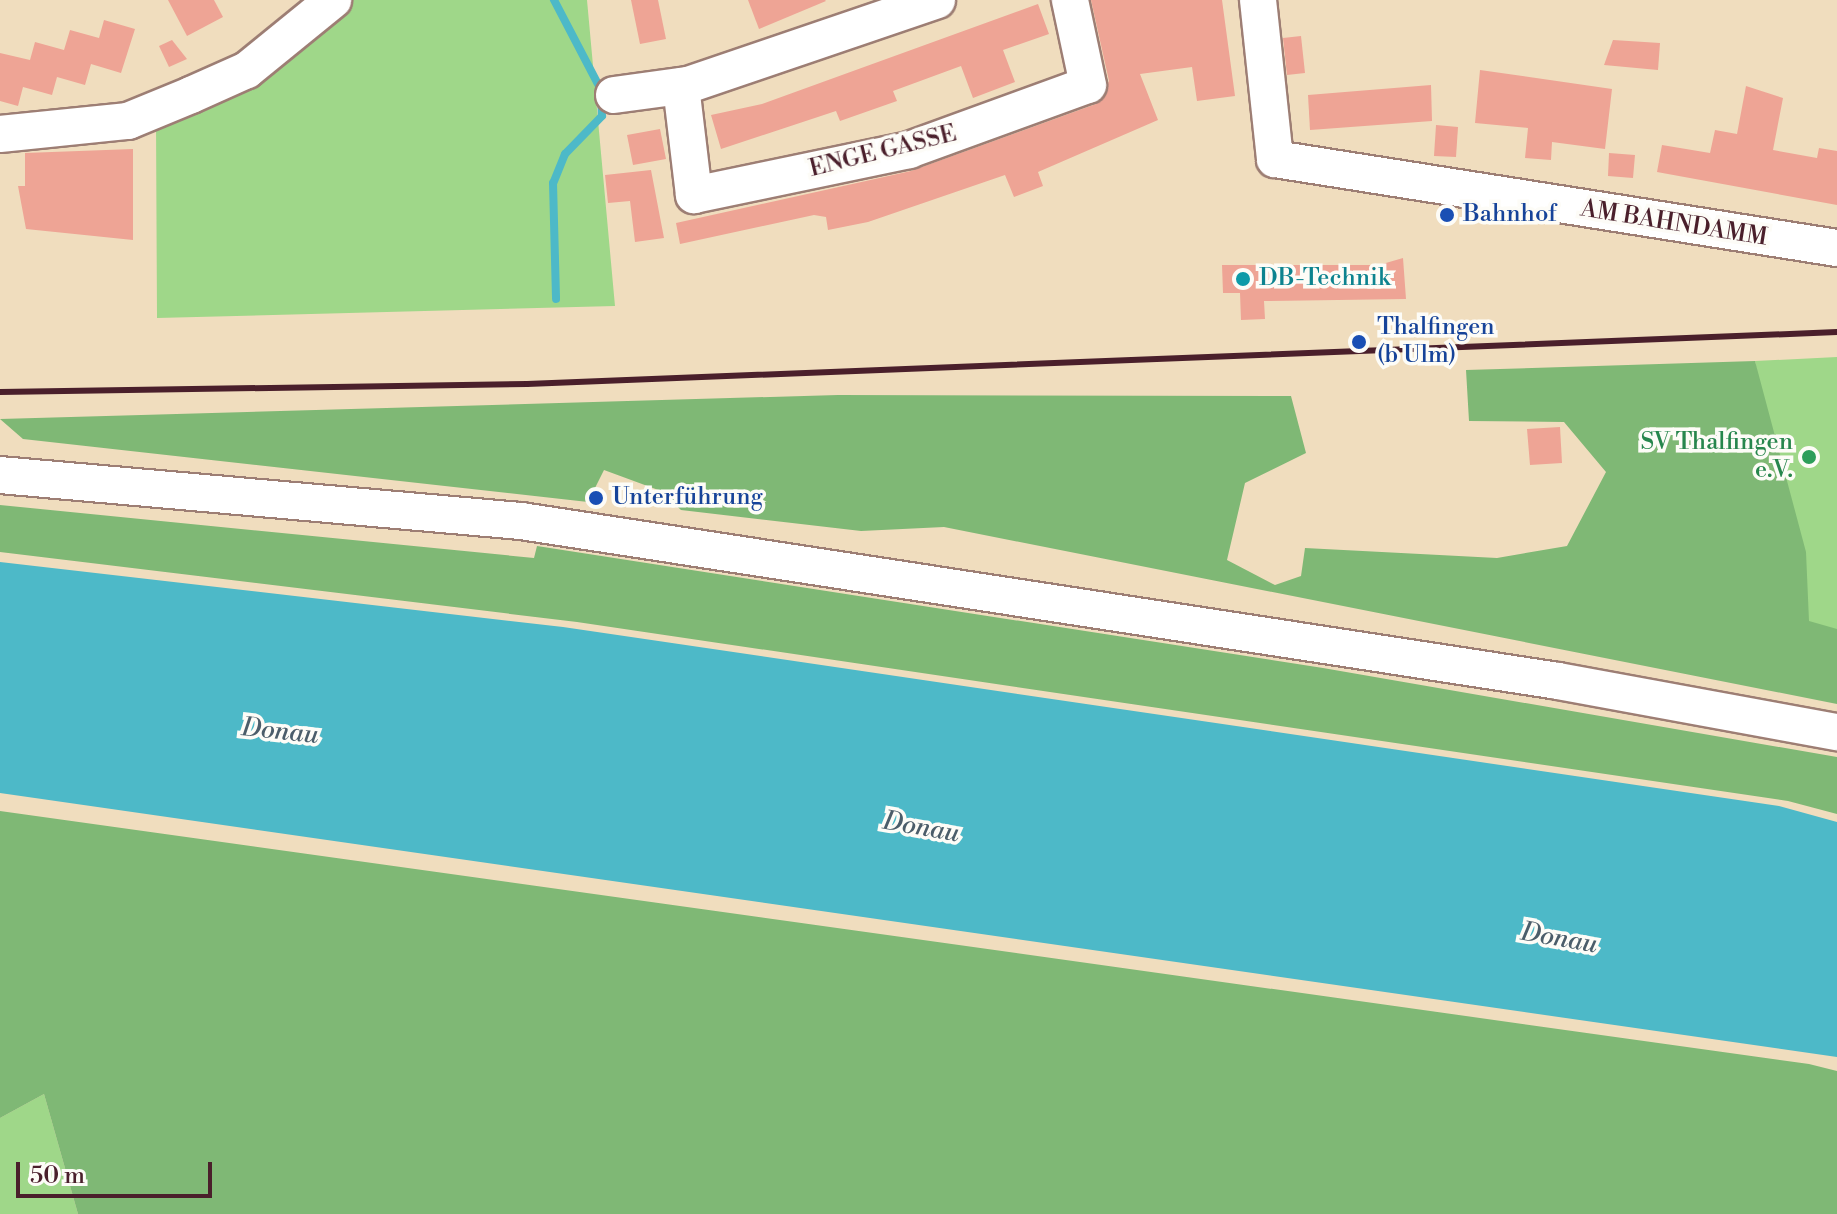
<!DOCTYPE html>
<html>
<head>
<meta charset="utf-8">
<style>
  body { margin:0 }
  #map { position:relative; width:1837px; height:1214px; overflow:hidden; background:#f0ddbe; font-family:"Libre Bodoni",serif }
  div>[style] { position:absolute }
  .green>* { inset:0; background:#9fd789 }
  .forest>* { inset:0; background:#7fb875 }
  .water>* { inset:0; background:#4db9c8 }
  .stream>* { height:8px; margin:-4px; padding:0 4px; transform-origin:4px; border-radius:4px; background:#4db9c8 }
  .building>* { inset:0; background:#eea495 }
  .roads { filter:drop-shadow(2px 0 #9d7e74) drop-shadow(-2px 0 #9d7e74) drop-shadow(0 2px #9d7e74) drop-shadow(0 -2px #9d7e74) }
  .minor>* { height:36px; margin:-18px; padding:0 18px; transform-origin:18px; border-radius:18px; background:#fff }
  .rail>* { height:6px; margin:-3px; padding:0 3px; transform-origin:3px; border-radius:3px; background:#4a1f2b }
  .dots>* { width:22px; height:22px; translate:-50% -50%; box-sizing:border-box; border:4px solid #fdfcf7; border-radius:50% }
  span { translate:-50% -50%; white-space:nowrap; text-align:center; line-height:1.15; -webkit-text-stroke:7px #fdfcf7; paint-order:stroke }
  .street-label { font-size:24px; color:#4a1f2b }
  .transit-label { font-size:24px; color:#164399 }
  .left { translate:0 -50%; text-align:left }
  .culture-label { font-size:24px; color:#0d838f }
  .leisure-label { font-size:24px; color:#27864d }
  .right { translate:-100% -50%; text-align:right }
  .water-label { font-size:26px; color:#4b5d6a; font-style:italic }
  .scale { position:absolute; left:16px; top:1162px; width:196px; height:36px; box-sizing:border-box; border:4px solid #4a1f2b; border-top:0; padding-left:10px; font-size:24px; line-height:28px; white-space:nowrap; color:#4a1f2b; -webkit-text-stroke:6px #fdfcf7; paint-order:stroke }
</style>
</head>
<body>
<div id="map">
  <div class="green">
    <div style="clip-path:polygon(352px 0,587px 0,615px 306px,157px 318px,156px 122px,325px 23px)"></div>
    <div style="clip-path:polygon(1837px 357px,1837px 698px,1798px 611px,1755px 361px)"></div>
    <div style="clip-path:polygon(44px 1094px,78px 1214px,0 1214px,0 1118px)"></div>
  </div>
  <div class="forest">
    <div style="clip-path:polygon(1755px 361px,1806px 552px,1809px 621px,1837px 629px,1837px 704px,944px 527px,861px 531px,681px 510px,661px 491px,604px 470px,588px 502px,23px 439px,0 419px,838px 395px,1291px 396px,1306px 453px,1245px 483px,1227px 560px,1275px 585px,1301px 576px,1305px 548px,1497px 558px,1567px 546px,1606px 472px,1564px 422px,1469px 421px,1466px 370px)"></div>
    <div style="clip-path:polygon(0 505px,534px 558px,537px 546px,1323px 668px,1837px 757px,1837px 814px,1788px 801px,577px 622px,0 552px)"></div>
    <div style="clip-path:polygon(0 811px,1809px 1064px,1837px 1071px,1837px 1214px,78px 1214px,44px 1094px,0 1118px)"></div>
  </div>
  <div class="water">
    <div style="clip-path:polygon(0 562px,563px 627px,1779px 806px,1837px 822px,1837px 1057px,0 793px)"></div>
  </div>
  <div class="stream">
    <div style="left:554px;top:0;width:102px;rotate:62.4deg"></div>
    <div style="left:601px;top:90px;width:26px;rotate:88deg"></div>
    <div style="left:602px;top:116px;width:53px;rotate:134.2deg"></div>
    <div style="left:565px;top:154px;width:31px;rotate:112deg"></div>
    <div style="left:553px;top:183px;width:116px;rotate:88.5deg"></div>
  </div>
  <div class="building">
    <div style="clip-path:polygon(168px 0,214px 0,223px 17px,187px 36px)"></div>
    <div style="clip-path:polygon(631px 0,658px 0,666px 39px,640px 44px)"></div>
    <div style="clip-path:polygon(748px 0,825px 0,826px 1px,759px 29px)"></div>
    <div style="clip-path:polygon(1091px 0,1222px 0,1235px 96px,1197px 101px,1192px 67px,1140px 74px,1158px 120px,1038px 172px,1043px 186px,1014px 197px,1005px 175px,868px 222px,828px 230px,826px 217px,814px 215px,680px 244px,676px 223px,911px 171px,1096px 104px,1109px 81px)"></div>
    <div style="clip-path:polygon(1038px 4px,1049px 34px,1003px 50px,1015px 82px,973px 98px,961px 66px,893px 91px,897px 101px,840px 121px,836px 111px,721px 149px,711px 115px,762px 104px)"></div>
    <div style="clip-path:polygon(104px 20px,135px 29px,121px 73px,91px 64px,85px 85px,57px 77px,52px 95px,23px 87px,18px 106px,0 101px,0 53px,30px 60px,35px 42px,64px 50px,70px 30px,99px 38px)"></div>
    <div style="clip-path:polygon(1301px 36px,1305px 73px,1287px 75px,1283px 38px)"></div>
    <div style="clip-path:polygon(172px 40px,187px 59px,169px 67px,159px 46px)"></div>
    <div style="clip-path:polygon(1613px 40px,1660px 43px,1658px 70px,1604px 65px)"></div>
    <div style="clip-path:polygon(1480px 70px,1612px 89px,1605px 149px,1552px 142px,1551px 160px,1525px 158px,1528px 128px,1475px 123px)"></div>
    <div style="clip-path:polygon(1431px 85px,1432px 121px,1310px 130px,1308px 95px)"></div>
    <div style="clip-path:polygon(1746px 86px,1783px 98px,1773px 150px,1817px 158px,1819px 148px,1837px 151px,1837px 205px,1657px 172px,1662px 145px,1710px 153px,1715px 130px,1737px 134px)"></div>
    <div style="clip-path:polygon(1436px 125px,1458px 127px,1456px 157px,1434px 156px)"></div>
    <div style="clip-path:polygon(660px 129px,666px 159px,633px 165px,627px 135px)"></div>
    <div style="clip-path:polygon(133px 149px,133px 240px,26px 229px,18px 186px,25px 186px,25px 153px)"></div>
    <div style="clip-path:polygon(1609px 153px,1635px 155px,1633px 178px,1608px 176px)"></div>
    <div style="clip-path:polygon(651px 170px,664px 238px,635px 242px,630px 201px,608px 203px,605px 175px)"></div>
    <div style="clip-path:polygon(1403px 258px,1406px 299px,1264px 301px,1265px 319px,1241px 320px,1240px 293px,1223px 293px,1222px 265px,1379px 265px)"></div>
    <div style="clip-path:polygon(1560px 427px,1562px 463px,1530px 465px,1527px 429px)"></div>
  </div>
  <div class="roads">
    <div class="minor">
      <div style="left:1258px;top:0;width:160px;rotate:83.9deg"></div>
      <div style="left:1275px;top:159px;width:569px;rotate:9deg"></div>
      <div style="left:681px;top:86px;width:110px;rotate:83.2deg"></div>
      <div style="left:694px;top:195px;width:220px;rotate:-11.8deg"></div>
      <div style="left:909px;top:150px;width:190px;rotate:-20deg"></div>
      <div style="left:1088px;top:85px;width:87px;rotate:-102deg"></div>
      <div style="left:614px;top:95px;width:75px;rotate:-7.7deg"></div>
      <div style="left:688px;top:85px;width:263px;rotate:-18.8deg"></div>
      <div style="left:0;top:134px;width:129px;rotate:-5.8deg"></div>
      <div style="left:128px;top:121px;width:68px;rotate:-22.4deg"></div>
      <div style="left:191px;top:95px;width:61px;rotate:-24.1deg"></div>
      <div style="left:247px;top:70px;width:111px;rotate:-39.1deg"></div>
      <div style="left:0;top:475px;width:523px;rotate:5.05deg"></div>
      <div style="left:521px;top:521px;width:1049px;rotate:8.77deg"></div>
      <div style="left:1558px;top:681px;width:284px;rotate:10.4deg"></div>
    </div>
  </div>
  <div class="rail">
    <div style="left:0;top:392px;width:527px;rotate:-0.87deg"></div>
    <div style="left:527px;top:384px;width:1311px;rotate:-2.27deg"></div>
  </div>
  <div class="dots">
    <div style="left:1447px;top:215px;background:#1a4fb4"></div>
    <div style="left:1243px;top:279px;background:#0f9aa8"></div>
    <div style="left:1359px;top:342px;background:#1a4fb4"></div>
    <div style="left:1809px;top:457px;background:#2e9e5b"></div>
    <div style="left:596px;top:498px;background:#1a4fb4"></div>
  </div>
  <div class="street-label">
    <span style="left:883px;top:152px;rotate:-14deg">ENGE GASSE</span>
    <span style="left:1674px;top:224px;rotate:9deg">AM BAHNDAMM</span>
  </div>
  <div class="transit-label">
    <span class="left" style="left:1463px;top:215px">Bahnhof</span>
    <span class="left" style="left:1377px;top:342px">Thalfingen<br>(b Ulm)</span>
    <span class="left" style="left:612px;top:498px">Unterführung</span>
  </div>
  <div class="culture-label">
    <span class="left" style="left:1259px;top:279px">DB-Technik</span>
  </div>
  <div class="leisure-label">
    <span class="right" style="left:1793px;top:457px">SV Thalfingen<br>e.V.</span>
  </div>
  <div class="water-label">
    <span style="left:280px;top:732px;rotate:6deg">Donau</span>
    <span style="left:921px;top:828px;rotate:10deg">Donau</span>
    <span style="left:1559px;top:939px;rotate:10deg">Donau</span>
  </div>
  <div class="scale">50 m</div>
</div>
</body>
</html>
